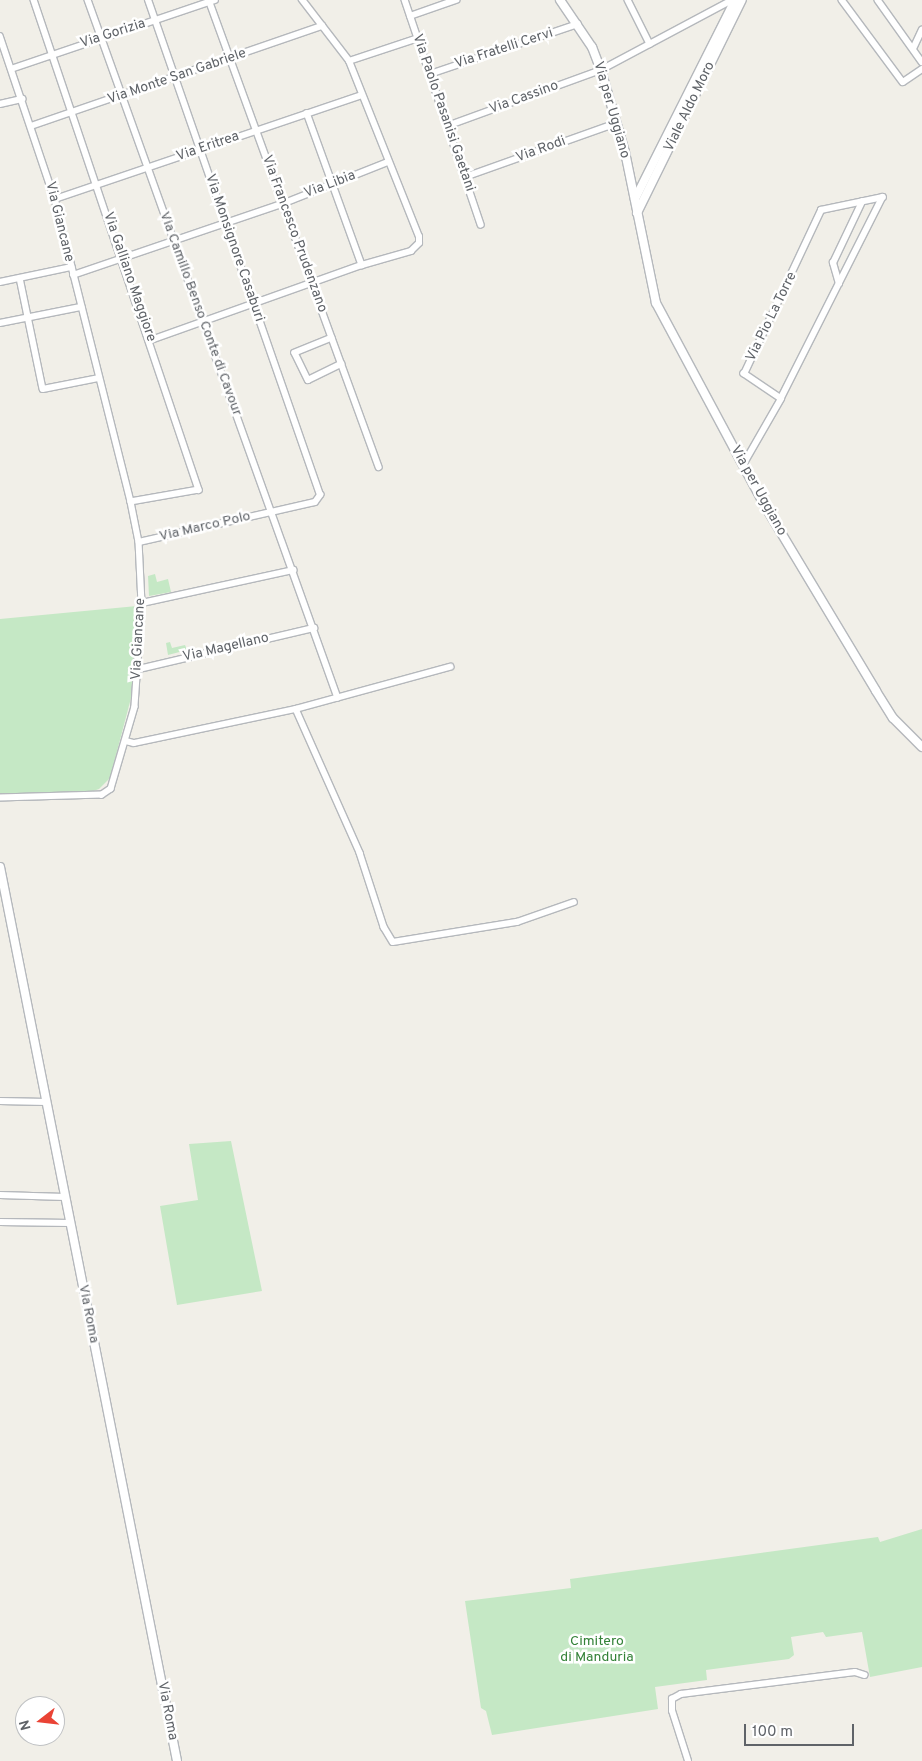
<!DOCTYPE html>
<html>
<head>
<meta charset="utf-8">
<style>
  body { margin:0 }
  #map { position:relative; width:922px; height:1761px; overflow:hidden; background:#f1efe8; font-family:Overpass,sans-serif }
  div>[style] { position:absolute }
  .green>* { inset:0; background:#c5e8c5 }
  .roads { filter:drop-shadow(1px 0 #b5b8bc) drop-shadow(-1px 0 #b5b8bc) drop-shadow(0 1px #b5b8bc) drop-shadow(0 -1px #b5b8bc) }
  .minor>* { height:5.5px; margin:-2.75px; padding:0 2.75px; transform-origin:2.75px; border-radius:2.75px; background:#fff }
  .tertiary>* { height:8px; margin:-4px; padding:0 4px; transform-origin:4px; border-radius:4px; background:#fff }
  span { translate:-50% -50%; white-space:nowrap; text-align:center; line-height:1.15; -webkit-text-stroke:5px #fff; paint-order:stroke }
  .street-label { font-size:14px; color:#5f6368 }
  .park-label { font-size:14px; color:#348238 }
  .north { position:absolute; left:15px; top:1696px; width:50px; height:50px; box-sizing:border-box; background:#fff; border:1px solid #bfc1c3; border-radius:50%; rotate:254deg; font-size:14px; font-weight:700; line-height:20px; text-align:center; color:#5f6368 }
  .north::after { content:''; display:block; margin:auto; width:18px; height:22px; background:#ea4335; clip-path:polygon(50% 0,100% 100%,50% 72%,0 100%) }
  .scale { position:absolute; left:744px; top:1724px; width:110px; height:22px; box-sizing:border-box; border:2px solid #5f6368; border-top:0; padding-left:6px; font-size:15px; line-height:18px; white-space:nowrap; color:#5f6368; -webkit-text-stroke:4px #fff; paint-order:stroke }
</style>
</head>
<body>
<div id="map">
  <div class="green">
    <div style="clip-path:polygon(155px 574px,157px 582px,168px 579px,171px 592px,149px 596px,148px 576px)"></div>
    <div style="clip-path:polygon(137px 606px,131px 698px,110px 778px,99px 789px,87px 793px,0 796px,0 619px)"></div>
    <div style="clip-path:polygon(170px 642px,172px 648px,185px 645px,187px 650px,168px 655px,166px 643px)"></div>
    <div style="clip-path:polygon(231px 1141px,262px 1291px,177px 1305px,160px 1206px,198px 1200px,189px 1144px)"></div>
    <div style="clip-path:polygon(922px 1529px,922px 1667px,870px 1677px,862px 1632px,826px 1637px,823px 1632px,791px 1637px,794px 1655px,789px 1659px,706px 1670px,707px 1680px,655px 1687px,658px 1709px,492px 1735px,486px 1711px,481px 1708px,465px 1601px,571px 1588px,570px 1579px,878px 1537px,880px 1542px)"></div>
  </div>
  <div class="roads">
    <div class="minor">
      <div style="left:34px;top:0;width:517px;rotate:71.39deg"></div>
      <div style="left:199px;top:490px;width:69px;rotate:170deg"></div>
      <div style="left:88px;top:0;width:741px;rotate:70.29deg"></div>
      <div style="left:209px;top:0;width:497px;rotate:70deg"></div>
      <div style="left:405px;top:0;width:237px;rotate:71.3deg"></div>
      <div style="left:628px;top:0;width:49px;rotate:63.4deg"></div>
      <div style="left:842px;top:0;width:102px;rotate:53.4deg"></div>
      <div style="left:903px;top:82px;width:23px;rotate:-34deg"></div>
      <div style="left:878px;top:0;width:76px;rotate:54.6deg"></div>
      <div style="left:410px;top:16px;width:49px;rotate:-19.2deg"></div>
      <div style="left:0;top:36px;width:172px;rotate:71.4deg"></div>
      <div style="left:55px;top:199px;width:312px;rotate:75.9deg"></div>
      <div style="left:131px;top:502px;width:41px;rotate:78.7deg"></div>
      <div style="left:139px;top:542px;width:61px;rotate:87.2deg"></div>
      <div style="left:142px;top:603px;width:104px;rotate:93.9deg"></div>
      <div style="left:135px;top:707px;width:85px;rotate:106.3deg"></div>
      <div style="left:111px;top:789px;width:11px;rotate:146deg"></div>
      <div style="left:102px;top:795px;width:102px;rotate:178.3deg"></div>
      <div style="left:913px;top:49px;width:21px;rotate:-65deg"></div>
      <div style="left:349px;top:61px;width:73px;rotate:-18.4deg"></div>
      <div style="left:11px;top:69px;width:215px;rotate:-18.7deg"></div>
      <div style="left:430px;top:74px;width:156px;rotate:-18.7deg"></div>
      <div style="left:0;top:104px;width:23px;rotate:-13deg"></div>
      <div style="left:307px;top:113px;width:162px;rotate:70.1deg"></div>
      <div style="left:31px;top:126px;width:308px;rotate:-19deg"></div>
      <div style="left:447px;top:126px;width:164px;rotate:-20deg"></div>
      <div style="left:601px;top:70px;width:149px;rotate:-28.1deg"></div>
      <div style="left:465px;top:177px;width:161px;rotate:-19.6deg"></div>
      <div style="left:55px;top:199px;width:324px;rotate:-18.7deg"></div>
      <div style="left:73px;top:275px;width:221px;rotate:-18.8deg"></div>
      <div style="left:282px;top:204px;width:114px;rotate:-21.6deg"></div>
      <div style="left:20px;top:278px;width:113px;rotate:78.3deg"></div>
      <div style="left:43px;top:389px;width:57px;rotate:-11.1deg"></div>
      <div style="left:0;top:282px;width:73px;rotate:-11.9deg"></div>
      <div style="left:839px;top:284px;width:22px;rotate:-106deg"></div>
      <div style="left:833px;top:263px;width:68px;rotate:-64.6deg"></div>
      <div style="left:0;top:323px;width:83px;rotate:-11.2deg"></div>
      <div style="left:332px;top:338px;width:40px;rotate:158deg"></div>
      <div style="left:295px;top:353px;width:30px;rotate:64deg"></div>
      <div style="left:308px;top:380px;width:37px;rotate:-26deg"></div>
      <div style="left:151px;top:340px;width:224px;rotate:-19.6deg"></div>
      <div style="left:362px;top:265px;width:51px;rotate:-15.9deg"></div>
      <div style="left:411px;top:251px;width:11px;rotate:-45deg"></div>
      <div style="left:419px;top:243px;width:6px;rotate:-90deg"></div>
      <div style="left:419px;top:237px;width:189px;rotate:-111.7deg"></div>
      <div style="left:349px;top:61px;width:77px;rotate:-127.6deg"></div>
      <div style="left:743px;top:465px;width:76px;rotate:-60.1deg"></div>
      <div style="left:781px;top:399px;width:45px;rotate:-146deg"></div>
      <div style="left:744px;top:374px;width:181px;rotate:-64.8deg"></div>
      <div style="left:821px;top:210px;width:63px;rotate:-11.8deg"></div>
      <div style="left:883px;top:197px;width:226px;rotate:116.8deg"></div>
      <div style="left:139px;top:542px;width:180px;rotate:-12.8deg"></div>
      <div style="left:315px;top:502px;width:9px;rotate:-54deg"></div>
      <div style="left:320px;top:495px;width:524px;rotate:-109.16deg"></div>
      <div style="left:142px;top:603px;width:155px;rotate:-12.3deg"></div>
      <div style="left:139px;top:669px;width:180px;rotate:-13.2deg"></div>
      <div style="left:296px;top:709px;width:158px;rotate:66deg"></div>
      <div style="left:360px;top:853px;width:78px;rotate:72deg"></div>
      <div style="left:384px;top:927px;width:17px;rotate:59deg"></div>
      <div style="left:393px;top:942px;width:126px;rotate:-9.2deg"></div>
      <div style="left:517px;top:922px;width:60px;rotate:-19.3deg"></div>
      <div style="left:126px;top:741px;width:8px;rotate:14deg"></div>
      <div style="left:134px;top:743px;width:166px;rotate:-11.9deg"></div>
      <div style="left:296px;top:709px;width:160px;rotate:-15.3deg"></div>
      <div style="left:0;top:1101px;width:46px;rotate:1.2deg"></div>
      <div style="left:0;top:1195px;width:65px;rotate:1.8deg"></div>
      <div style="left:0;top:1222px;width:70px;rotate:0.8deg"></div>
      <div style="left:688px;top:1761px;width:52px;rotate:-107.7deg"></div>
      <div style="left:672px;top:1711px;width:12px;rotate:-90deg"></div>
      <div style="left:672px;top:1699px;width:10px;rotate:-29deg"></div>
      <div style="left:681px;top:1694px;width:175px;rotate:-7.2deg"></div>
      <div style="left:855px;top:1672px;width:10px;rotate:17deg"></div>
    </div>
    <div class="tertiary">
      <div style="left:560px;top:0;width:57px;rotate:55.8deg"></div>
      <div style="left:592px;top:47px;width:25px;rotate:69deg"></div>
      <div style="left:601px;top:70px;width:85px;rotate:73.7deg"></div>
      <div style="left:625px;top:152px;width:154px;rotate:78.4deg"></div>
      <div style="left:656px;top:303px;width:230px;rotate:61.8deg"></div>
      <div style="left:765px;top:506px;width:216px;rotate:59deg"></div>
      <div style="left:876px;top:691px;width:32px;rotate:58deg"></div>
      <div style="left:893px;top:718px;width:41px;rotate:45deg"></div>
      <div style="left:635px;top:199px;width:223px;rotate:-63.3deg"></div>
      <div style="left:637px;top:213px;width:237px;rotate:-63.8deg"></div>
      <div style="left:0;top:867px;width:911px;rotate:78.8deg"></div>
    </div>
  </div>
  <div class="street-label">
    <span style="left:113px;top:34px;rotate:-18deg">Via Gorizia</span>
    <span style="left:504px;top:49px;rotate:-18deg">Via Fratelli Cervi</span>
    <span style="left:177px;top:77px;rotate:-19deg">Via Monte San Gabriele</span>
    <span style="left:524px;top:98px;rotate:-20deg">Via Cassino</span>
    <span style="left:690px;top:107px;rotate:-64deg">Viale Aldo Moro</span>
    <span style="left:611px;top:110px;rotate:74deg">Via per Uggiano</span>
    <span style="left:443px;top:113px;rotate:71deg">Via Paolo Pasanisi Gaetani</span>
    <span style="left:208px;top:147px;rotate:-19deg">Via Eritrea</span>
    <span style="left:541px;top:150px;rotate:-20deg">Via Rodi</span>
    <span style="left:330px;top:185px;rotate:-21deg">Via Libia</span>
    <span style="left:59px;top:222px;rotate:76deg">Via Giancane</span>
    <span style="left:294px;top:234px;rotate:70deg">Via Francesco Prudenzano</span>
    <span style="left:234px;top:248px;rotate:71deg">Via Monsignore Casaburi</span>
    <span style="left:129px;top:277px;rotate:71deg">Via Galliano Maggiore</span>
    <span style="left:200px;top:314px;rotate:70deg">Via Camillo Benso Conte di Cavour</span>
    <span style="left:772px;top:317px;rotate:-64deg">Via Pio La Torre</span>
    <span style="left:758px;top:491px;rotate:61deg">Via per Uggiano</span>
    <span style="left:205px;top:527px;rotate:-13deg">Via Marco Polo</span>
    <span style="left:139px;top:639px;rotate:-87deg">Via Giancane</span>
    <span style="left:226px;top:648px;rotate:-13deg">Via Magellano</span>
    <span style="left:88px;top:1314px;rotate:79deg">Via Roma</span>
    <span style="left:167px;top:1711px;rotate:79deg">Via Roma</span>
  </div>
  <div class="park-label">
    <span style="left:597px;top:1650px">Cimitero<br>di Manduria</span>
  </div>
  <div class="north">N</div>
  <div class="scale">100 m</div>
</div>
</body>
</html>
